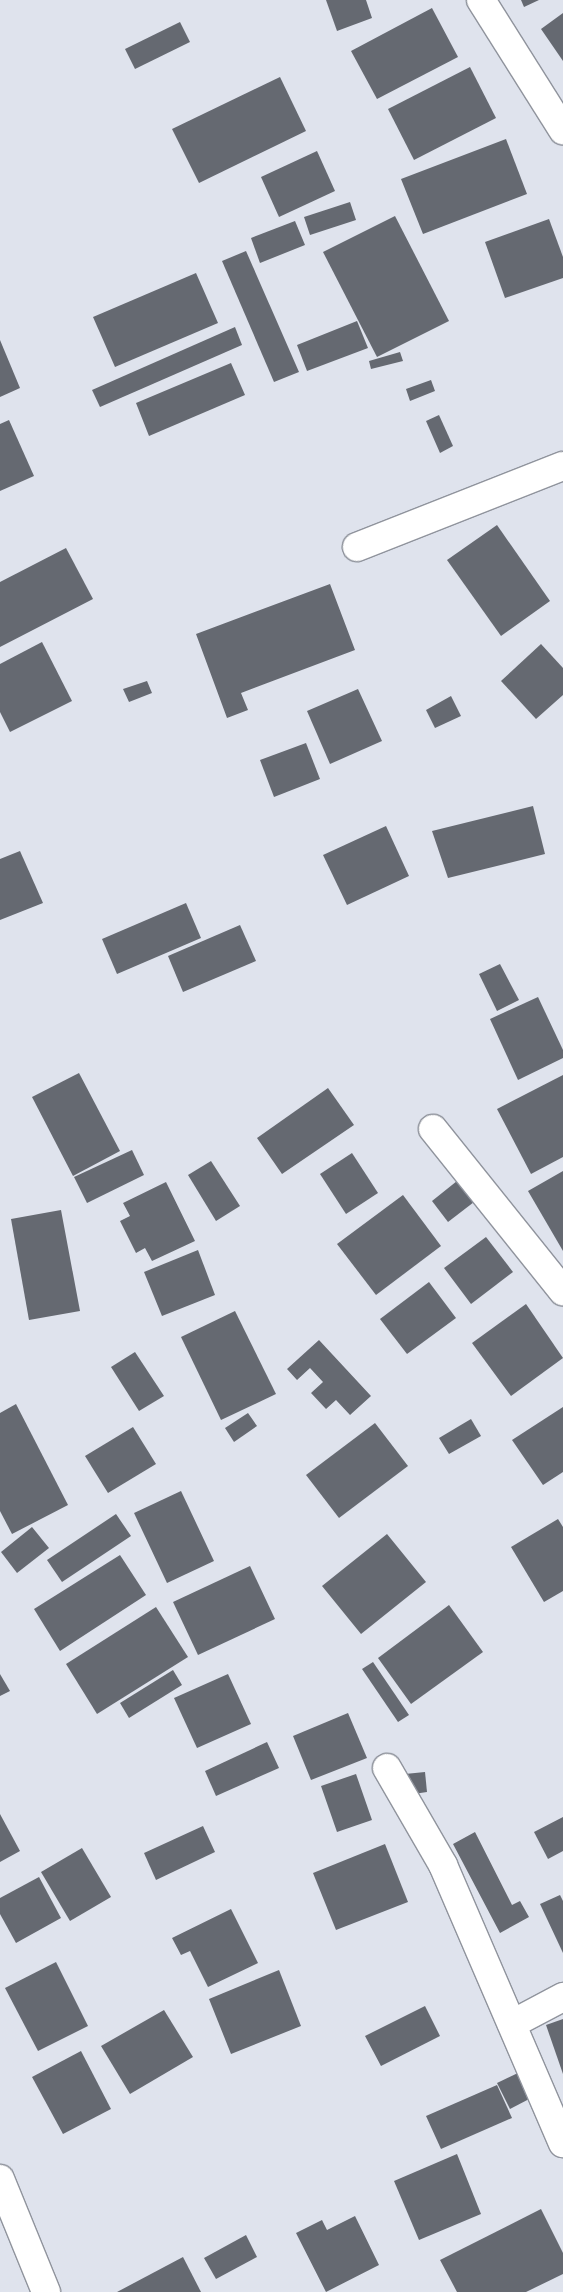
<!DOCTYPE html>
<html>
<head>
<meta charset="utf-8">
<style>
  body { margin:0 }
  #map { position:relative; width:563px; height:2292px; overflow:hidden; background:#dfe3ed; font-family:"PT Sans",sans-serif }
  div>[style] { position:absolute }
  .building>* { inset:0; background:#656971 }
  .roads { filter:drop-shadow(1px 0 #90949d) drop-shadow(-1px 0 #90949d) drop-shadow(0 1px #90949d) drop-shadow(0 -1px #90949d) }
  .minor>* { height:28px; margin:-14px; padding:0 14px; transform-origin:14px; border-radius:14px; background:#fff }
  span { translate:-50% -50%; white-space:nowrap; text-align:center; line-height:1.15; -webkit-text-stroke:5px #dfe3ed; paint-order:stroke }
</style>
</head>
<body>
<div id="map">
  <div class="building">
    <div style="clip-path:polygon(326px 0,366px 0,372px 18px,337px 31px)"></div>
    <div style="clip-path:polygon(521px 0,539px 0,524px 7px)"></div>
    <div style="clip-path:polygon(432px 8px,458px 57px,377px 99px,351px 51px)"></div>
    <div style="clip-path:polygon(563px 13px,563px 61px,541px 29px)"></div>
    <div style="clip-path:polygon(180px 22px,190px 42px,135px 69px,125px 49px)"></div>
    <div style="clip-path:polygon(470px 67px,496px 118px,414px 160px,388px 109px)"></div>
    <div style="clip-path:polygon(280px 77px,306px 131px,199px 183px,172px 129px)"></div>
    <div style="clip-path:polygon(506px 139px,527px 194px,423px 234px,401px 179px)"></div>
    <div style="clip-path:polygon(317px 151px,335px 191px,279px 217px,261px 177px)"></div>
    <div style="clip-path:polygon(350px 202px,356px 220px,310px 235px,304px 217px)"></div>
    <div style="clip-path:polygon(395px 216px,449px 321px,377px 357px,323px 252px)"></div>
    <div style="clip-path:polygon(549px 219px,563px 257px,563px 278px,505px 298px,485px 242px)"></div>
    <div style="clip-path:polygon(295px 221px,305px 245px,260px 263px,251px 238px)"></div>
    <div style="clip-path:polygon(246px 251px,299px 372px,274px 382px,222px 261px)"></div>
    <div style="clip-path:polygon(196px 273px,218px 323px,115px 367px,93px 317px)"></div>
    <div style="clip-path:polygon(357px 321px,368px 348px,307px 371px,297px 345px)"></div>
    <div style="clip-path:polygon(235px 327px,242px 345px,100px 407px,92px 390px)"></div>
    <div style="clip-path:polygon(0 340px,20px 388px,0 397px)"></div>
    <div style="clip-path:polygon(400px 352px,403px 361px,371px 369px,369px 361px)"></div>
    <div style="clip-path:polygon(231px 363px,245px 395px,149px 436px,136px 403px)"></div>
    <div style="clip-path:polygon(431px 380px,435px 391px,410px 401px,406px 389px)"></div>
    <div style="clip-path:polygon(439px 415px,453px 446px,440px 453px,426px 421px)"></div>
    <div style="clip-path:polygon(9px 420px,34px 476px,0 491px,0 424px)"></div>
    <div style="clip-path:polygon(497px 525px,550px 601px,501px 636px,447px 560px)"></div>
    <div style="clip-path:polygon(66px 548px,93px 599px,0 647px,0 582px)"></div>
    <div style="clip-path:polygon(330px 584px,355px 650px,241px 693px,248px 710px,227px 718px,196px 634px)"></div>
    <div style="clip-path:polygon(42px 642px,72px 701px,10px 732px,0 712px,0 664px)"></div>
    <div style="clip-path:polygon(541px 644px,563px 668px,563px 695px,536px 719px,501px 681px)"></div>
    <div style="clip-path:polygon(147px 681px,152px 693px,129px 702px,123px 689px)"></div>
    <div style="clip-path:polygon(358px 689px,382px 741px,330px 764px,307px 711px)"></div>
    <div style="clip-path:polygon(451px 696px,461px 716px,435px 728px,426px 710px)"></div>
    <div style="clip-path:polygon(306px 743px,320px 779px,274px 797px,260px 760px)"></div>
    <div style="clip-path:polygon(533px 806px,545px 854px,448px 878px,432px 831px)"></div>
    <div style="clip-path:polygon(386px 826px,409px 876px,347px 905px,323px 855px)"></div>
    <div style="clip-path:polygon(20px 851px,43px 903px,0 920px,0 859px)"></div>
    <div style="clip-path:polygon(186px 903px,201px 938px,117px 974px,102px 939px)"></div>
    <div style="clip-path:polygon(240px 925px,256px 961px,183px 992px,168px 956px)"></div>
    <div style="clip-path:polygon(500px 964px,519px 1000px,497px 1011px,479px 974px)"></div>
    <div style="clip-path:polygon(538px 997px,563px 1050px,563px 1058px,518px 1080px,490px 1019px)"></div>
    <div style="clip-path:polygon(79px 1073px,120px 1151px,73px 1176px,32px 1097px)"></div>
    <div style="clip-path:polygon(563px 1075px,563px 1157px,531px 1174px,497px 1109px)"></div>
    <div style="clip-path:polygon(328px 1088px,354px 1125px,282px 1174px,257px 1138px)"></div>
    <div style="clip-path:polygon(132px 1150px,144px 1175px,87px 1203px,74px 1177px)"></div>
    <div style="clip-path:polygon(352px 1153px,378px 1193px,346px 1214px,320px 1174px)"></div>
    <div style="clip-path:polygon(211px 1161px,240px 1206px,216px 1221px,188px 1175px)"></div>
    <div style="clip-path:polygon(563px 1171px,563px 1251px,528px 1191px)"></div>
    <div style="clip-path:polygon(457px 1181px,474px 1202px,448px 1222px,432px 1201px)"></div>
    <div style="clip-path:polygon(166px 1182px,195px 1241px,152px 1261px,145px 1248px,136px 1253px,120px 1221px,130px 1216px,123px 1203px)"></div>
    <div style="clip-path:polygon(403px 1195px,441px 1246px,376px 1295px,337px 1244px)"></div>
    <div style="clip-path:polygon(61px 1210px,80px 1311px,29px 1320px,11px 1219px)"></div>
    <div style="clip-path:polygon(486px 1237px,513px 1272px,471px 1304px,444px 1268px)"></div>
    <div style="clip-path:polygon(198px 1250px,215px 1295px,162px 1316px,144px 1272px)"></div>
    <div style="clip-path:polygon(429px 1282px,456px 1318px,407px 1354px,380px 1319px)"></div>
    <div style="clip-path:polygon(526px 1304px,563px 1358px,511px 1396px,472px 1343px)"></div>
    <div style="clip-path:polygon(235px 1311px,276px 1394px,221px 1420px,181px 1337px)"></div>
    <div style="clip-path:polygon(319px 1340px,371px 1396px,350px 1415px,336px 1400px,326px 1409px,311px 1393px,323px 1382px,310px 1368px,297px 1380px,287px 1369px)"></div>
    <div style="clip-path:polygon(135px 1352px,164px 1396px,139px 1411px,111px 1367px)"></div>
    <div style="clip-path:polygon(16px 1404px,68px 1505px,12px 1534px,0 1511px,0 1413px)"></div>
    <div style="clip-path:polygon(563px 1407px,563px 1472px,543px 1485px,512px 1440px)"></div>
    <div style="clip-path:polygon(248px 1413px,257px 1426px,234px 1442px,225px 1428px)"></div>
    <div style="clip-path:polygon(471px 1419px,481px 1436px,449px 1454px,439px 1438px)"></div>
    <div style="clip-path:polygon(375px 1423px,408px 1466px,339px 1518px,306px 1475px)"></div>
    <div style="clip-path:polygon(133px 1427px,156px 1464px,108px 1493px,85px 1456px)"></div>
    <div style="clip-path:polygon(181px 1491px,214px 1561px,167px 1583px,134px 1513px)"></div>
    <div style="clip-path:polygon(116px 1514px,131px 1536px,62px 1582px,47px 1560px)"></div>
    <div style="clip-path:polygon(558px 1519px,563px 1527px,563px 1591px,544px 1602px,511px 1547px)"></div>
    <div style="clip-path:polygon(32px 1527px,49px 1548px,17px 1573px,1px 1552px)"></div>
    <div style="clip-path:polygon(387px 1534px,426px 1582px,361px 1634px,322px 1586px)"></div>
    <div style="clip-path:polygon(120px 1555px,146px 1595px,60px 1651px,34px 1609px)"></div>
    <div style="clip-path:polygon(250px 1566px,275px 1619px,198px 1655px,173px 1602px)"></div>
    <div style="clip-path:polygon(449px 1605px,483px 1652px,411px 1704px,378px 1658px)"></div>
    <div style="clip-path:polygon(156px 1607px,188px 1657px,97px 1714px,66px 1664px)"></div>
    <div style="clip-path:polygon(373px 1662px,409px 1715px,398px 1722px,362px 1669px)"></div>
    <div style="clip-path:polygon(173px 1670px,182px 1685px,129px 1718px,120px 1703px)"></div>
    <div style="clip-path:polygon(0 1674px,10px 1691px,0 1696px)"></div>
    <div style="clip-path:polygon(228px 1674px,251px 1724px,197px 1748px,174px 1698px)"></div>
    <div style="clip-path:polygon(348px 1713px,367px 1758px,311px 1780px,293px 1736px)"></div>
    <div style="clip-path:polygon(267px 1742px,279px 1768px,216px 1796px,205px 1771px)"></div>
    <div style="clip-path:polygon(425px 1772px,427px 1792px,407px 1795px,405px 1774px)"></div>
    <div style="clip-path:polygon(356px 1774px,372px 1820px,337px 1832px,321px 1786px)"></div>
    <div style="clip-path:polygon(0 1814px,20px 1851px,0 1862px)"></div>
    <div style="clip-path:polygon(563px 1817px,563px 1851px,548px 1859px,534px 1832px)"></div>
    <div style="clip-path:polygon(203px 1826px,215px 1852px,156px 1880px,144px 1853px)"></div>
    <div style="clip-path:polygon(475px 1832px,512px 1905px,520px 1901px,529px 1917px,500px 1933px,453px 1844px)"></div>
    <div style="clip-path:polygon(385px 1844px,408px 1902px,336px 1930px,313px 1873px)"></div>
    <div style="clip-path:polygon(82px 1848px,111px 1897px,70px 1921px,41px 1872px)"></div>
    <div style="clip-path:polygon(39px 1877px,61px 1918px,16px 1943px,0 1914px,0 1898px)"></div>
    <div style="clip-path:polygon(560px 1895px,563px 1901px,563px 1953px,540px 1904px)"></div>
    <div style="clip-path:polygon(231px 1909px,258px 1963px,208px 1987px,190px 1951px,181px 1955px,172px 1938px)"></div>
    <div style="clip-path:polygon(56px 1962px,88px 2026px,38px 2051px,5px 1988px)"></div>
    <div style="clip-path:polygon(279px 1970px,301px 2026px,231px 2054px,209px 1999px)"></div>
    <div style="clip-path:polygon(425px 2006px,440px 2036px,381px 2066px,365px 2036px)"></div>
    <div style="clip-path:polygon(164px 2010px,193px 2057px,130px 2094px,101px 2046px)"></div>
    <div style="clip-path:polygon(563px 2019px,563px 2074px,546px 2025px)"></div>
    <div style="clip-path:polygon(81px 2051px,111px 2109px,63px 2134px,32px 2077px)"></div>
    <div style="clip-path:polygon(520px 2072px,533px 2097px,510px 2109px,497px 2083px)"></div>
    <div style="clip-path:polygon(497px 2085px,512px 2118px,441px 2149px,426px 2116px)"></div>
    <div style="clip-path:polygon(457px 2154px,481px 2214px,419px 2240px,394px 2181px)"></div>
    <div style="clip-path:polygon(541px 2209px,563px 2253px,563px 2274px,526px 2292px,457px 2292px,440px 2260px)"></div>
    <div style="clip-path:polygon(355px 2216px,379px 2265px,326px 2292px,296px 2233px,322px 2220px,327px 2230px)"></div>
    <div style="clip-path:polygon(246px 2235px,257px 2257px,216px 2279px,204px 2258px)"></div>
    <div style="clip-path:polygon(183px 2257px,201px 2292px,117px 2292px)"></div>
  </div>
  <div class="roads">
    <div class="minor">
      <div style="left:481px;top:0;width:154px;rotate:57.8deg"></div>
      <div style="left:357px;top:547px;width:221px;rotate:-21.5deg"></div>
      <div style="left:433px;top:1129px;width:208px;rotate:51.3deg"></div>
      <div style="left:387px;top:1768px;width:112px;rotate:60deg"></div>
      <div style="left:443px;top:1865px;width:303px;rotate:66.7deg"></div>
      <div style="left:512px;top:2024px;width:58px;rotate:-27.9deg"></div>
      <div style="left:0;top:2179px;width:122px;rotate:67.8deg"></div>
    </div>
  </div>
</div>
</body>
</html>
